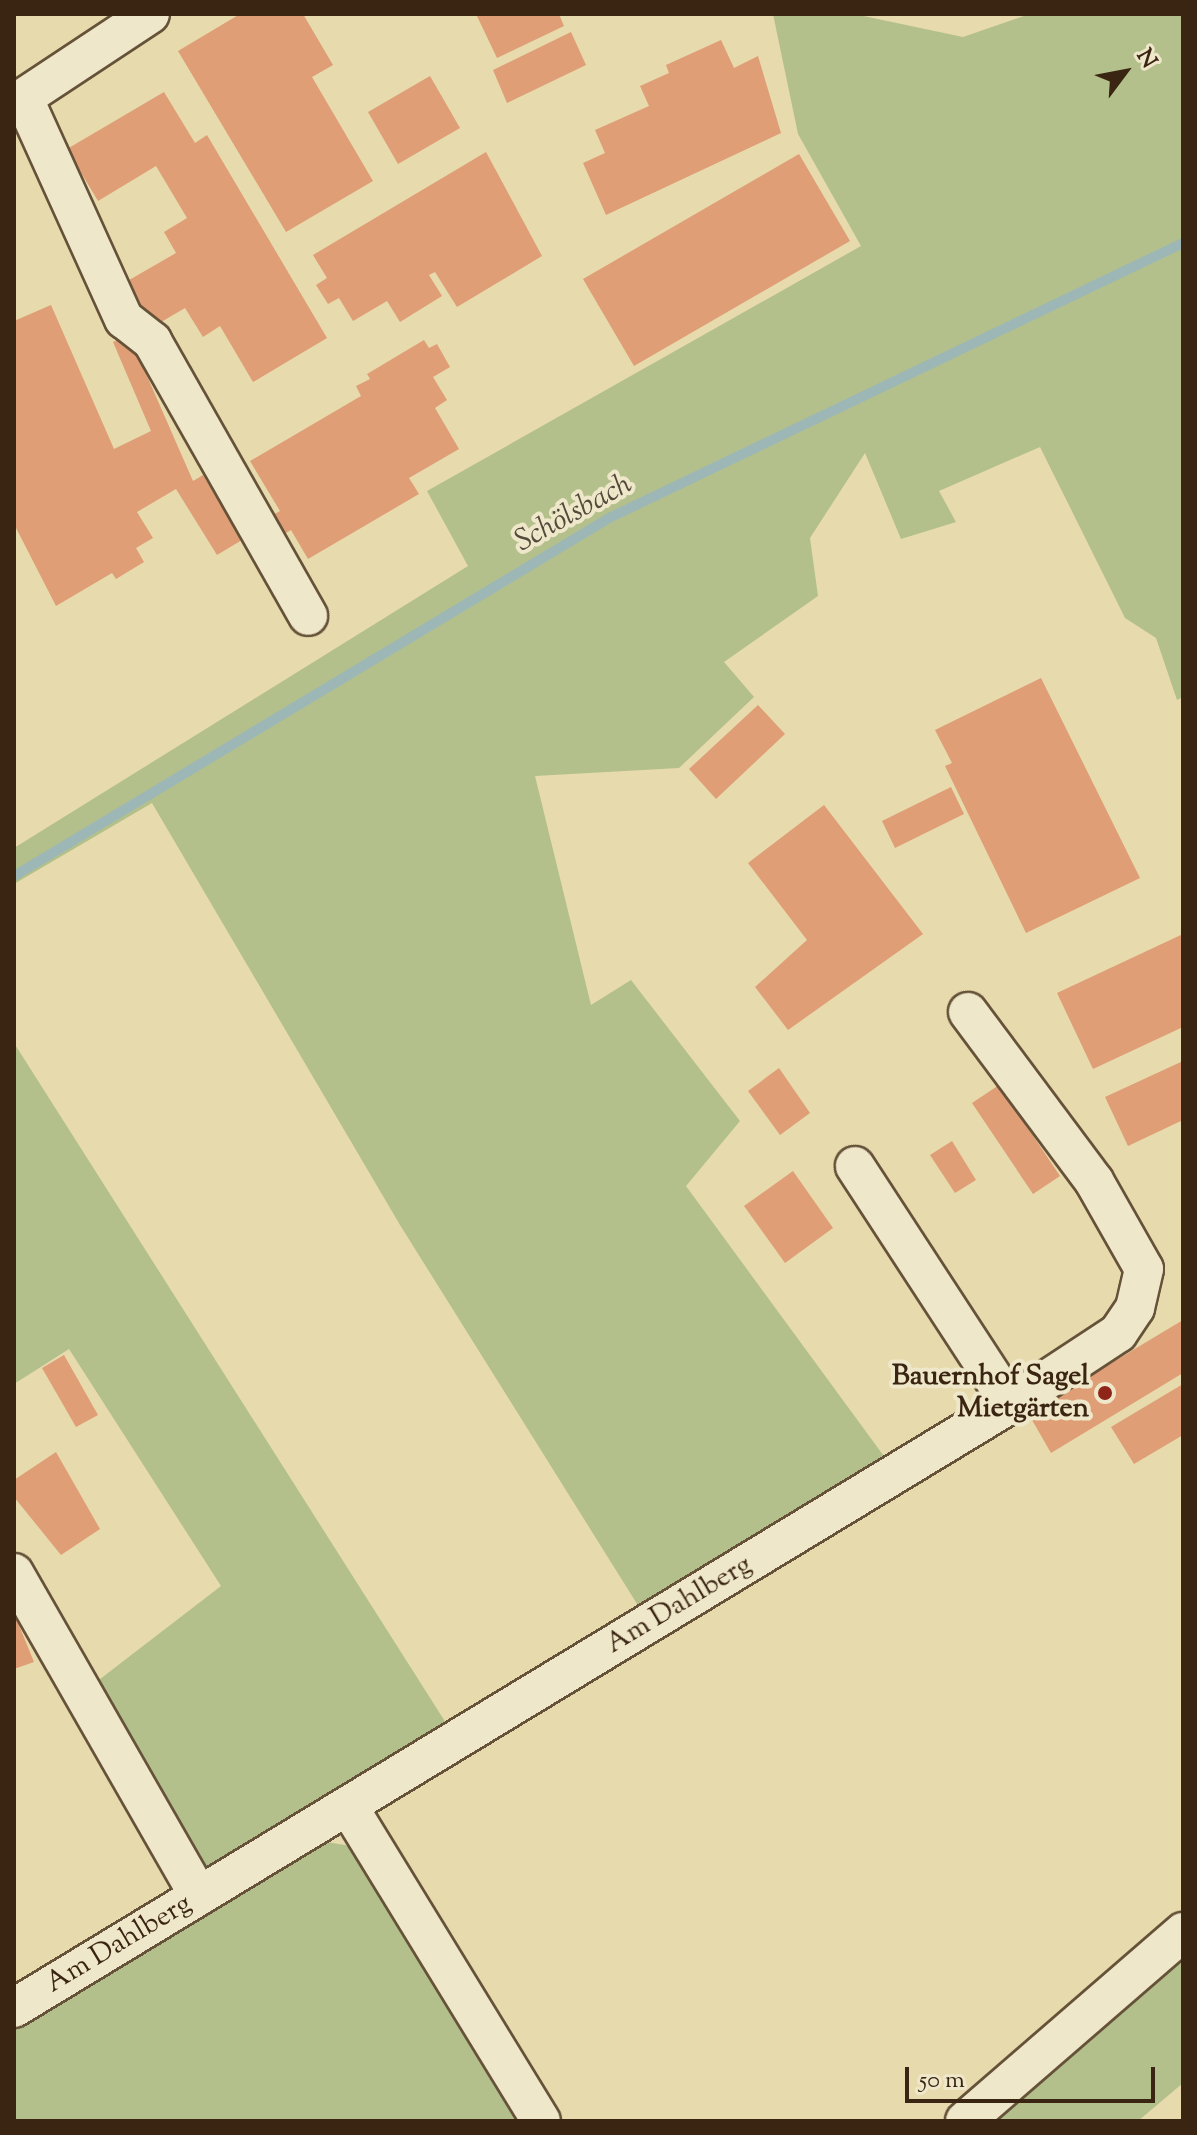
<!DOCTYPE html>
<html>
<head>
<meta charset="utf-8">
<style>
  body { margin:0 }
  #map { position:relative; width:1197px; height:2135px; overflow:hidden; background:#e7daac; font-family:"Sorts Mill Goudy",serif }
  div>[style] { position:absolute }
  .green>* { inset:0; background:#b3c08b }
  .stream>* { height:10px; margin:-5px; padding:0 5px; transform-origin:5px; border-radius:5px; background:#9db7b6 }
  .building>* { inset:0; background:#df9e76 }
  .roads { filter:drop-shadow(2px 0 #655239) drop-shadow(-2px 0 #655239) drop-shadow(0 2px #655239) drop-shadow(0 -2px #655239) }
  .minor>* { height:38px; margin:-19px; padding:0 19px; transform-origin:19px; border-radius:19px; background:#efe7c9 }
  .dots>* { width:22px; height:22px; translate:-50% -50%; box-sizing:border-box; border:4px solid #efe7c9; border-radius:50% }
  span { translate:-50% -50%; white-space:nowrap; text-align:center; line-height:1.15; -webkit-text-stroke:8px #efe7c9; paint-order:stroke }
  .poi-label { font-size:28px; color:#3a2513; font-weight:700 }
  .right { translate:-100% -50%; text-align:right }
  .street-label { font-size:28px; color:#3a2513 }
  .water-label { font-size:30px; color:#534a3c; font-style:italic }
  .frame { position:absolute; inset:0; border:16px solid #3a2513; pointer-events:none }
  .north { position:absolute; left:1085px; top:32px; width:80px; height:80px; -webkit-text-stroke:6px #efe7c9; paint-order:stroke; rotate:58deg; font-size:22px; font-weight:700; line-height:32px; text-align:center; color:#3a2513 }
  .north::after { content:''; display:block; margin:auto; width:28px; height:36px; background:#3a2513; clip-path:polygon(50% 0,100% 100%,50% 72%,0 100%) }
  .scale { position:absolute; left:905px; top:2067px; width:250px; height:36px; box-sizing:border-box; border:4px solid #3a2513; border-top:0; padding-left:10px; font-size:24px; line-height:28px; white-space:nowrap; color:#3a2513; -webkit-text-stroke:6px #efe7c9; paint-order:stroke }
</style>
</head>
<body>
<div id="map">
  <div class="green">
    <div style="clip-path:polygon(773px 14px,854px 14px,963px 37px,1030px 14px,1183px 14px,1183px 697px,1177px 700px,1156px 638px,1125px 618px,1040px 447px,939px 491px,956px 522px,901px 539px,865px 453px,810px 538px,818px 596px,724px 662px,754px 697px,679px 768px,535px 776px,591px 1005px,631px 980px,740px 1121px,686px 1186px,886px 1459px,639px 1607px,400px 1225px,152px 803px,14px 884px,14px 848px,468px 566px,427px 491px,861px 246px,798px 134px)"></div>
    <div style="clip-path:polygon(14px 1043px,446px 1723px,203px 1877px,91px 1686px,221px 1586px,69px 1349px,14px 1384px)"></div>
    <div style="clip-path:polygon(320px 1841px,351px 1846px,527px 2121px,14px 2121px,14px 2030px)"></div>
    <div style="clip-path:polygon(1183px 1954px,1183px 2083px,1138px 2121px,986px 2121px)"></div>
  </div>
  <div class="stream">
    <div style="left:14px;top:876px;width:694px;rotate:-31.03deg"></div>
    <div style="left:609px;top:518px;width:636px;rotate:-25.6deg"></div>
  </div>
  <div class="building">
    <div style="clip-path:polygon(240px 14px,303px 14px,333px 65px,312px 77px,373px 181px,286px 232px,178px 51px)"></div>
    <div style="clip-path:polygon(476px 14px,559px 14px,564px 26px,497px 58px)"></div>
    <div style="clip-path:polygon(571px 32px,586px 65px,507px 103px,493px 70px)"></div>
    <div style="clip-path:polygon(721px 40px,734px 68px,758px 56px,781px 133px,606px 215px,583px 163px,605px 153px,595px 130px,649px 106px,640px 86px,669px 73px,666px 65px)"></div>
    <div style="clip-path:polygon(430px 76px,460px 128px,398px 164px,368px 112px)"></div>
    <div style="clip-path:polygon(164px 92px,195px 143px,207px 135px,327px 338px,253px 382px,220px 326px,203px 337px,185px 308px,151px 328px,124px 283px,176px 253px,164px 232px,187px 218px,156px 166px,98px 201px,67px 149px)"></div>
    <div style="clip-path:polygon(486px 152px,542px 256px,457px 307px,435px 272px,429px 275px,442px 296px,400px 322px,387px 301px,353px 321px,339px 298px,328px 304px,316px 285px,327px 278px,313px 255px)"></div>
    <div style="clip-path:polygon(799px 154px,850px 241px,634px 366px,583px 279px)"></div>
    <div style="clip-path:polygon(51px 305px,114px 449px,151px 431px,113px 342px,129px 335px,193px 481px,203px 475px,242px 540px,217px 555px,176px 489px,137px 512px,153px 538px,136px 548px,144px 562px,116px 579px,112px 573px,56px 606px,14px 524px,14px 321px)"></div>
    <div style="clip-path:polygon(424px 340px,429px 348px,437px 344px,450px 367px,433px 377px,447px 400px,435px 408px,459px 449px,409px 478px,419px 494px,308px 559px,291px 530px,284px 534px,273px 515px,280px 511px,250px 461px,361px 396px,356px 386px,370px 379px,367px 374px)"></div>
    <div style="clip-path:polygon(1041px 678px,1140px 878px,1026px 933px,945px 766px,952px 763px,935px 730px)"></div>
    <div style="clip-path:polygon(758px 705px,785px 734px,716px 799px,689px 769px)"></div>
    <div style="clip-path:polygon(951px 787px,964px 814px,895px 848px,882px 821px)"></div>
    <div style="clip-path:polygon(824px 805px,923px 934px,788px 1030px,755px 987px,807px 940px,748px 863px)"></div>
    <div style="clip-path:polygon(1183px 934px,1183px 1027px,1093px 1069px,1057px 993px)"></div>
    <div style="clip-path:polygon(1183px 1061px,1183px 1120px,1128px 1146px,1105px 1097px)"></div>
    <div style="clip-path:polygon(779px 1068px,810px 1113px,780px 1135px,748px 1091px)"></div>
    <div style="clip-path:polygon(999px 1085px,1060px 1176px,1033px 1194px,972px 1103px)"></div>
    <div style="clip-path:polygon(952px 1141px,976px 1180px,955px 1193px,930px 1155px)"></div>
    <div style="clip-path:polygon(793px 1171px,833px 1228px,785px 1263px,744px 1206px)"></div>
    <div style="clip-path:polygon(1183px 1320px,1183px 1373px,1051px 1453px,1028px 1413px)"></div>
    <div style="clip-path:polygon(64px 1355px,98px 1415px,76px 1427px,42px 1368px)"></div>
    <div style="clip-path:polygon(1183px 1384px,1183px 1435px,1134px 1464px,1111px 1427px)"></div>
    <div style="clip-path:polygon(56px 1452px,100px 1529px,61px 1555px,14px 1497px,14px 1480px)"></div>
    <div style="clip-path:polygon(14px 1613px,34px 1662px,14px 1669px)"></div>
  </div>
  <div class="roads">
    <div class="minor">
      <div style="left:24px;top:99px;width:242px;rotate:65.6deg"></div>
      <div style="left:124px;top:319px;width:36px;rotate:38deg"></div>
      <div style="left:152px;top:341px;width:316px;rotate:60.4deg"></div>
      <div style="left:14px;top:104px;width:163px;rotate:-33.5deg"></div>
      <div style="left:968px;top:1012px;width:211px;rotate:53.3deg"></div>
      <div style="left:1094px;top:1181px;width:101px;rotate:60.4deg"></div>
      <div style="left:1144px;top:1269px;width:40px;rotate:103deg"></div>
      <div style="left:1135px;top:1308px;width:30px;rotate:124deg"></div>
      <div style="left:1118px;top:1333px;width:129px;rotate:146.7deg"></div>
      <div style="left:14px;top:1573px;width:372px;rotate:60.2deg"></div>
      <div style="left:348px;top:1806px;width:369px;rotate:58.5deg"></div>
      <div style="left:14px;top:2008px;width:1165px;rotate:-31.23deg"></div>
      <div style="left:1010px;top:1404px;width:284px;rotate:-123.1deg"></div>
      <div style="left:965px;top:2121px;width:289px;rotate:-40.9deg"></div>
    </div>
  </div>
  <div class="dots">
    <div style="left:1105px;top:1393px;background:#8f2418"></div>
  </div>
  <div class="poi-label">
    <span class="right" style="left:1089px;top:1393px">Bauernhof Sagel<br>Mietgärten</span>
  </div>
  <div class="street-label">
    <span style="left:679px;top:1605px;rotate:-31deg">Am Dahlberg</span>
    <span style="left:119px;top:1944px;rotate:-31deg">Am Dahlberg</span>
  </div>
  <div class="water-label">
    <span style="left:574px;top:514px;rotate:-29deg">Schölsbach</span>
  </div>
  <div class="frame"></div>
  <div class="north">N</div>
  <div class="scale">50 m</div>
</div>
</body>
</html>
